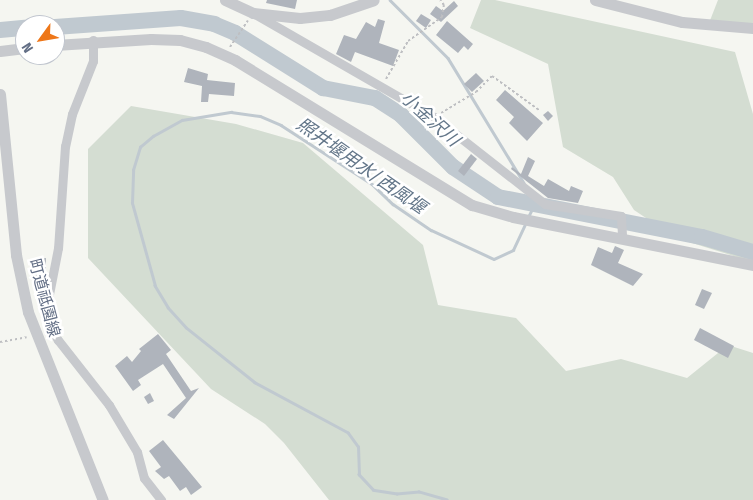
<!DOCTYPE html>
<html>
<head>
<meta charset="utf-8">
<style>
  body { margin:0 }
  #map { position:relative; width:753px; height:500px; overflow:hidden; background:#f5f6f1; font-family:"Fira Sans Condensed","Noto Sans JP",sans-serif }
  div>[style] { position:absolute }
  .green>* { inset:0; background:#d4ddd2 }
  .stream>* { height:2.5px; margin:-1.25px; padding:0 1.25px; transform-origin:1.25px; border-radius:1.25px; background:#c0c9d0 }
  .river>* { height:16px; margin:-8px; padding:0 8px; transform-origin:8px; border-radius:8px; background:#c0c9d0 }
  .building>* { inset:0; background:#afb4bc }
  .path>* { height:2px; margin-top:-1px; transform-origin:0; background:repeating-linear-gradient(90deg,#bebfc2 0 2.5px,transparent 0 5px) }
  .minor>* { height:9px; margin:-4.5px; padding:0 4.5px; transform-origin:4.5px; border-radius:4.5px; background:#c7c9cd }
  .tertiary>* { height:11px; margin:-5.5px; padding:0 5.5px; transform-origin:5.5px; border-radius:5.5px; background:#c7c9cd }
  span { translate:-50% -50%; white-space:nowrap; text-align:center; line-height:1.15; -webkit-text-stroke:5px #fff; paint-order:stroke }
  .street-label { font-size:16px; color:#626e85 }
  .water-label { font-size:18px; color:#637689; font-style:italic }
  .north { position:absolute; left:15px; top:15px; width:50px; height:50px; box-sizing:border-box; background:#fff; border:1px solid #c0c5ce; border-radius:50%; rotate:238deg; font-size:14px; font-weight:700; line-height:20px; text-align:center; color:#626e85 }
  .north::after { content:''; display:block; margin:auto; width:18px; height:22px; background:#ee7719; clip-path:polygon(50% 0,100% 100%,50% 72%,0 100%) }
</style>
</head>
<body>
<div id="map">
  <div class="green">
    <div style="clip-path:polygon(481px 0,495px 0,735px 52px,753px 114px,753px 262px,676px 238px,634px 210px,613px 177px,563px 147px,548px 64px,470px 28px)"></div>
    <div style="clip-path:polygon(718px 0,753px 0,753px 30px,709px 23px)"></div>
    <div style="clip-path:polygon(131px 106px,236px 124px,303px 143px,423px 245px,438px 305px,516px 318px,566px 371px,621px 359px,687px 378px,728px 345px,753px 353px,753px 500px,329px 500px,284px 443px,265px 424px,211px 389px,88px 258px,88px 149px)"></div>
  </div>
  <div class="stream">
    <div style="left:390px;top:0;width:82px;rotate:45deg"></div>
    <div style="left:448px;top:58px;width:146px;rotate:58.7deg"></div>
    <div style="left:528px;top:217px;width:11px;rotate:-63deg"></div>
    <div style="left:533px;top:207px;width:13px;rotate:-108deg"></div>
    <div style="left:447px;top:500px;width:29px;rotate:-164deg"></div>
    <div style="left:419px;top:492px;width:22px;rotate:175deg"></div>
    <div style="left:397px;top:494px;width:24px;rotate:-171deg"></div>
    <div style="left:373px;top:490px;width:21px;rotate:-133deg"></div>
    <div style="left:359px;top:475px;width:28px;rotate:-92deg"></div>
    <div style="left:358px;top:447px;width:17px;rotate:-126deg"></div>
    <div style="left:348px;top:433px;width:106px;rotate:-151.7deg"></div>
    <div style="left:255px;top:383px;width:88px;rotate:-141.4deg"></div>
    <div style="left:186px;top:328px;width:27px;rotate:-132deg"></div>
    <div style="left:168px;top:308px;width:26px;rotate:-121deg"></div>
    <div style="left:155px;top:286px;width:86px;rotate:-105.5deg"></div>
    <div style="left:132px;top:203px;width:33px;rotate:-88deg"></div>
    <div style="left:133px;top:170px;width:24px;rotate:-73deg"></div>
    <div style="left:140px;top:147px;width:17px;rotate:-40deg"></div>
    <div style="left:153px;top:136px;width:33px;rotate:-29deg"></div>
    <div style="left:182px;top:120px;width:50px;rotate:-9.3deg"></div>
    <div style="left:231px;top:112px;width:29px;rotate:8deg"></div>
    <div style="left:260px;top:116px;width:23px;rotate:23deg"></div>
    <div style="left:281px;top:125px;width:108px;rotate:33deg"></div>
    <div style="left:372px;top:184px;width:29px;rotate:44deg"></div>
    <div style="left:393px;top:204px;width:46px;rotate:34.4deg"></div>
    <div style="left:431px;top:230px;width:69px;rotate:24.7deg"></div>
    <div style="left:494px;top:259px;width:21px;rotate:-25deg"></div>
    <div style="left:513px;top:250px;width:31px;rotate:-65deg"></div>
  </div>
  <div class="river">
    <div style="left:55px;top:27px;width:126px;rotate:-4.1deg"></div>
    <div style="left:181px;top:18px;width:34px;rotate:10deg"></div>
    <div style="left:214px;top:24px;width:23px;rotate:23deg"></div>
    <div style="left:235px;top:33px;width:104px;rotate:32deg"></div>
    <div style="left:323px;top:88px;width:53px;rotate:10.9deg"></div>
    <div style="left:375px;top:98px;width:31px;rotate:33deg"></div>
    <div style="left:401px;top:115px;width:74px;rotate:45deg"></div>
    <div style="left:453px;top:167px;width:54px;rotate:33.7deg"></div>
    <div style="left:498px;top:197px;width:208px;rotate:11.1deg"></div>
    <div style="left:702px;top:237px;width:53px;rotate:16.4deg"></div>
    <div style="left:0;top:30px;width:25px;rotate:-5deg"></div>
  </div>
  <div class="building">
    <div style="clip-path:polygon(267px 0,297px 0,295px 9px,266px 3px)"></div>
    <div style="clip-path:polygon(454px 1px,458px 6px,441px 22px,430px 14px,436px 6px,443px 11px)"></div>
    <div style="clip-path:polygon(421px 14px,431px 20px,426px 28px,416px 21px)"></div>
    <div style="clip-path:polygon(378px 19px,385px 21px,379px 43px,399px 50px,393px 66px,355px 52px,351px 62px,336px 54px,344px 35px,356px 39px,366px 22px,375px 27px)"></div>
    <div style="clip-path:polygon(447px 21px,473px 44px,468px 50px,464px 46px,458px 53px,436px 35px)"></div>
    <div style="clip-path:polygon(188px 68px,208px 74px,207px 80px,235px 83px,234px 96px,209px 94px,208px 102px,201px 102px,202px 86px,184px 82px)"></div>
    <div style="clip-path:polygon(476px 73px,484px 81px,472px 92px,464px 84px)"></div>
    <div style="clip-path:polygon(505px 90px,543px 123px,527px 141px,509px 123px,514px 117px,496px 100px)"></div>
    <div style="clip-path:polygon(548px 111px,553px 116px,548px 121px,543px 115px)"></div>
    <div style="clip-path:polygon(471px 154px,477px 159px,464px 176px,458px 171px)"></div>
    <div style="clip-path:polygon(528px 157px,535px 161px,528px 176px,544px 186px,548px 179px,569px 191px,571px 186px,583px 191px,578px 203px,548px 198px,511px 169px,512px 167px,521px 174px)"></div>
    <div style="clip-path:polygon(615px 246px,624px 250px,618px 263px,643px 274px,633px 286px,591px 265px,598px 247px,612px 253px)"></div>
    <div style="clip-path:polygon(46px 258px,45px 280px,34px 281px,32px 260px)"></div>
    <div style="clip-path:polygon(702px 289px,712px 293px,704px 309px,695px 305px)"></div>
    <div style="clip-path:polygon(700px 328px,734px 346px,728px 358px,694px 340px)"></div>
    <div style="clip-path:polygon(158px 334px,171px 350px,166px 354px,191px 391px,199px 388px,174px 419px,167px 415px,186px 398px,163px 364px,138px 380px,141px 385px,133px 391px,115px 366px,127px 356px,132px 362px,141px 351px,139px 349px)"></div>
    <div style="clip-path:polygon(150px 393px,154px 401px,148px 404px,144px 397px)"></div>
    <div style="clip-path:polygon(163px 440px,202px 487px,191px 495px,186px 487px,180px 491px,169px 476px,164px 479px,155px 471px,161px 467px,149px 451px)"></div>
  </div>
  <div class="path">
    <div style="left:230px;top:47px;width:32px;rotate:-56deg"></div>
    <div style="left:386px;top:79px;width:44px;rotate:-59.9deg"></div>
    <div style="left:408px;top:41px;width:42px;rotate:-35.2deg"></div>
    <div style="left:442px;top:17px;width:12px;rotate:-81deg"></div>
    <div style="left:444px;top:5px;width:6px;rotate:-129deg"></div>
    <div style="left:441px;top:113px;width:41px;rotate:-31deg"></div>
    <div style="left:476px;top:92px;width:23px;rotate:-45deg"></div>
    <div style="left:492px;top:76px;width:58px;rotate:35.9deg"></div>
    <div style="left:0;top:342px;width:27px;rotate:-10deg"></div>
  </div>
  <div class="minor">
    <div style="left:253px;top:13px;width:209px;rotate:29.9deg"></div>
    <div style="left:434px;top:117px;width:141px;rotate:38.1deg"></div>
    <div style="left:545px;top:204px;width:77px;rotate:9deg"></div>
    <div style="left:621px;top:216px;width:21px;rotate:87deg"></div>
    <div style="left:93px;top:40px;width:21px;rotate:90deg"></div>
    <div style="left:93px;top:61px;width:57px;rotate:111.6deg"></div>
    <div style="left:72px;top:114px;width:33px;rotate:102deg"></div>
    <div style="left:65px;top:146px;width:102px;rotate:93.9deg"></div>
    <div style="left:58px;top:248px;width:68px;rotate:101deg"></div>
    <div style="left:45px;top:315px;width:28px;rotate:63deg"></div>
    <div style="left:58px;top:340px;width:83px;rotate:51.9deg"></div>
    <div style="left:109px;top:405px;width:55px;rotate:59.2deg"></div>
    <div style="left:137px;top:452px;width:27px;rotate:75deg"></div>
    <div style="left:144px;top:478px;width:28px;rotate:52deg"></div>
  </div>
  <div class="tertiary">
    <div style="left:225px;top:0;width:31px;rotate:25deg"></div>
    <div style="left:253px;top:13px;width:47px;rotate:6.1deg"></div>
    <div style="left:300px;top:18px;width:30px;rotate:-6deg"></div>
    <div style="left:330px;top:15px;width:46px;rotate:-18.8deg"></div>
    <div style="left:595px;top:0;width:90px;rotate:14.2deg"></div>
    <div style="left:682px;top:22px;width:71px;rotate:4.8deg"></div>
    <div style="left:55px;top:45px;width:96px;rotate:-3.6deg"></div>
    <div style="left:151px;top:39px;width:29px;rotate:2deg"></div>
    <div style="left:180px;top:40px;width:27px;rotate:15deg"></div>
    <div style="left:206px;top:47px;width:32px;rotate:24deg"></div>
    <div style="left:235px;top:60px;width:278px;rotate:31.5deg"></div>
    <div style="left:472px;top:205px;width:43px;rotate:16.3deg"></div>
    <div style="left:513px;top:217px;width:245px;rotate:11.3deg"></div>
    <div style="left:0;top:51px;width:25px;rotate:-7deg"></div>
    <div style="left:0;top:94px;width:162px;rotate:84.3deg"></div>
    <div style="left:16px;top:255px;width:58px;rotate:78.1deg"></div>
    <div style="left:28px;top:312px;width:202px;rotate:68.3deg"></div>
  </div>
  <div class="street-label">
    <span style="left:44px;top:298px;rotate:75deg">町道祗園線</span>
  </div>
  <div class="water-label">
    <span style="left:430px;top:119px;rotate:42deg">小金沢川</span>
    <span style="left:361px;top:166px;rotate:35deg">照井堰用水/西風堰</span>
  </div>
  <div class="north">N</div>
</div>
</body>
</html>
